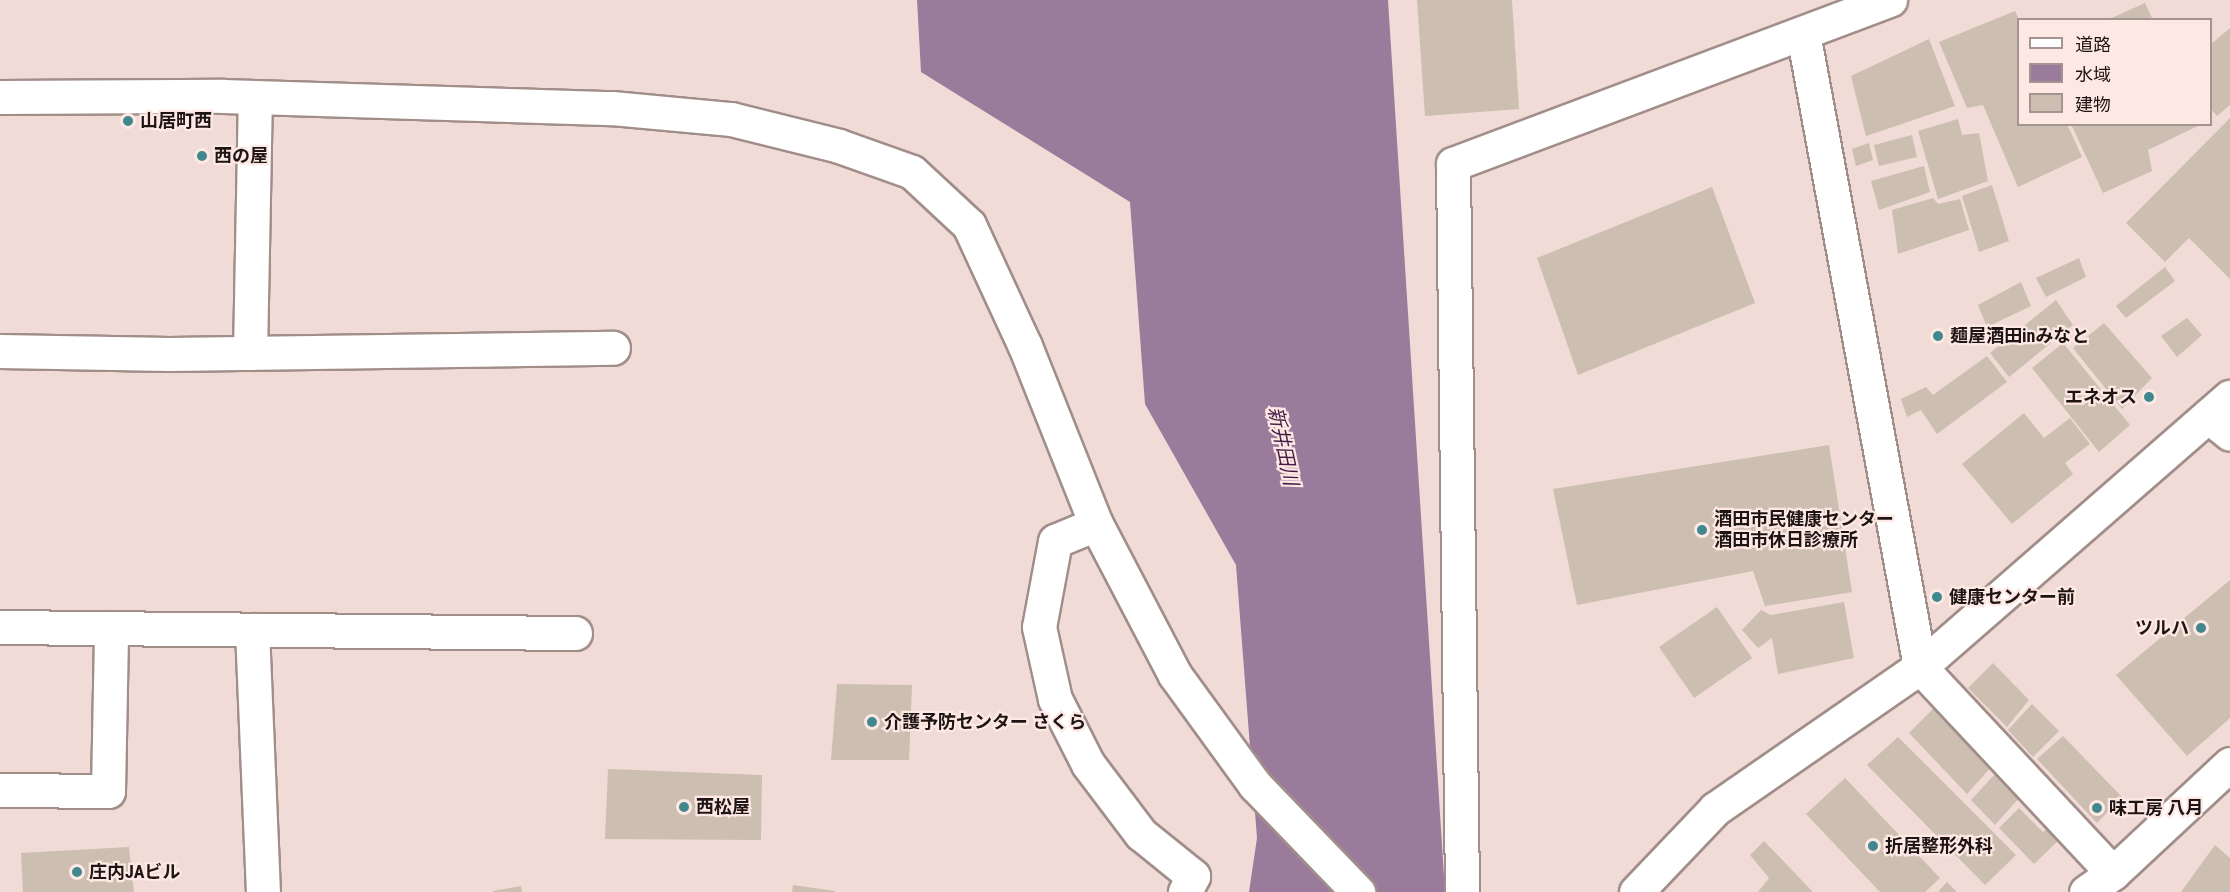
<!DOCTYPE html>
<html>
<head>
<meta charset="utf-8">
<style>
  body { margin:0 }
  #map { position:relative; width:2230px; height:892px; overflow:hidden; background:#f0dbd6; font-family:"Roboto Condensed","Noto Sans JP",sans-serif }
  div>[style] { position:absolute }
  .water>* { inset:0; background:#9a7b9c }
  .building>* { inset:0; background:#ccbeb0 }
  .roads { filter:drop-shadow(2px 0 #a18e89) drop-shadow(-2px 0 #a18e89) drop-shadow(0 2px #a18e89) drop-shadow(0 -2px #a18e89) }
  .minor>* { height:33px; margin:-16.5px; padding:0 16.5px; transform-origin:16.5px; border-radius:16.5px; background:#fff }
  .dots>* { width:16px; height:16px; translate:-50% -50%; box-sizing:border-box; border:3px solid #fee8e3; border-radius:50% }
  span { translate:-50% -50%; white-space:nowrap; text-align:center; line-height:1.15; -webkit-text-stroke:4.5px #fee8e3; paint-order:stroke }
  .poi-label { font-size:18px; color:#1d1514; font-weight:700 }
  .left { translate:0 -50%; text-align:left }
  .right { translate:-100% -50%; text-align:right }
  .water-label { font-size:20px; color:#461c49; font-style:italic }
  .legend { position:absolute; left:2017px; top:18px; width:195px; height:108px; box-sizing:border-box; background:#fee8e3; border:2px solid #a49490; margin:0; padding:8px 10px; list-style:none; font-size:18px; color:#1d1514 }
  .legend li { display:flex; align-items:center; gap:12px; height:30px }
  .legend b { width:30px; border:2px solid #a49490 }
</style>
</head>
<body>
<div id="map">
  <div class="water">
    <div style="clip-path:polygon(917px 0,1388px 0,1445px 892px,1249px 892px,1257px 838px,1236px 565px,1145px 404px,1130px 202px,921px 72px)"></div>
  </div>
  <div class="building">
    <div style="clip-path:polygon(1417px 0,1512px 0,1519px 109px,1425px 116px)"></div>
    <div style="clip-path:polygon(2145px 3px,2153px 20px,2107px 20px)"></div>
    <div style="clip-path:polygon(2015px 11px,2019px 20px,2018px 124px,2067px 124px,2082px 157px,2018px 187px,1983px 105px,1967px 108px,1939px 42px)"></div>
    <div style="clip-path:polygon(2230px 28px,2230px 105px,2217px 116px,2210px 108px,2210px 45px)"></div>
    <div style="clip-path:polygon(1929px 39px,1955px 106px,1866px 136px,1851px 76px)"></div>
    <div style="clip-path:polygon(2230px 118px,2230px 279px,2189px 238px,2165px 262px,2126px 223px)"></div>
    <div style="clip-path:polygon(1958px 119px,1962px 135px,1979px 133px,1988px 181px,1938px 199px,1918px 131px)"></div>
    <div style="clip-path:polygon(2071px 124px,2202px 124px,2148px 150px,2152px 171px,2103px 193px)"></div>
    <div style="clip-path:polygon(1912px 135px,1917px 157px,1879px 166px,1874px 145px)"></div>
    <div style="clip-path:polygon(1869px 143px,1873px 160px,1856px 166px,1852px 149px)"></div>
    <div style="clip-path:polygon(1924px 166px,1930px 192px,1879px 210px,1871px 181px)"></div>
    <div style="clip-path:polygon(1992px 185px,2009px 241px,1979px 252px,1962px 196px)"></div>
    <div style="clip-path:polygon(1712px 187px,1755px 303px,1578px 375px,1537px 258px)"></div>
    <div style="clip-path:polygon(1933px 198px,1938px 204px,1960px 199px,1969px 230px,1898px 254px,1892px 210px)"></div>
    <div style="clip-path:polygon(2079px 258px,2086px 277px,2046px 297px,2036px 278px)"></div>
    <div style="clip-path:polygon(2165px 267px,2175px 281px,2126px 318px,2116px 306px)"></div>
    <div style="clip-path:polygon(2021px 282px,2031px 306px,1987px 327px,1978px 305px)"></div>
    <div style="clip-path:polygon(2056px 300px,2073px 325px,2009px 377px,1990px 353px)"></div>
    <div style="clip-path:polygon(2187px 318px,2202px 335px,2177px 357px,2161px 336px)"></div>
    <div style="clip-path:polygon(2104px 323px,2152px 378px,2122px 409px,2073px 348px)"></div>
    <div style="clip-path:polygon(2063px 343px,2130px 425px,2099px 452px,2032px 368px)"></div>
    <div style="clip-path:polygon(1987px 356px,2007px 382px,1937px 434px,1921px 410px,1907px 417px,1901px 399px,1926px 387px,1933px 395px)"></div>
    <div style="clip-path:polygon(2024px 413px,2044px 438px,2070px 418px,2090px 444px,2065px 463px,2073px 474px,2012px 524px,1962px 464px)"></div>
    <div style="clip-path:polygon(1829px 445px,1852px 592px,1765px 606px,1753px 571px,1577px 605px,1553px 489px)"></div>
    <div style="clip-path:polygon(2230px 580px,2230px 718px,2187px 756px,2116px 675px)"></div>
    <div style="clip-path:polygon(1844px 602px,1854px 658px,1778px 674px,1772px 638px,1758px 648px,1742px 630px,1761px 610px,1771px 615px)"></div>
    <div style="clip-path:polygon(1717px 607px,1752px 658px,1694px 698px,1659px 647px)"></div>
    <div style="clip-path:polygon(1993px 663px,2029px 700px,2007px 727px,1968px 688px)"></div>
    <div style="clip-path:polygon(837px 684px,912px 685px,909px 760px,831px 760px)"></div>
    <div style="clip-path:polygon(2032px 704px,2059px 731px,2033px 757px,2008px 730px)"></div>
    <div style="clip-path:polygon(1934px 708px,1992px 766px,1967px 794px,1909px 733px)"></div>
    <div style="clip-path:polygon(2063px 736px,2122px 797px,2097px 823px,2037px 759px)"></div>
    <div style="clip-path:polygon(1898px 737px,2016px 855px,1985px 885px,1867px 765px)"></div>
    <div style="clip-path:polygon(608px 769px,762px 775px,761px 840px,605px 839px)"></div>
    <div style="clip-path:polygon(1996px 773px,2020px 797px,1995px 825px,1971px 800px)"></div>
    <div style="clip-path:polygon(1845px 778px,1940px 878px,1925px 892px,1880px 892px,1806px 814px)"></div>
    <div style="clip-path:polygon(2019px 808px,2043px 832px,2050px 827px,2061px 838px,2034px 864px,1999px 828px)"></div>
    <div style="clip-path:polygon(1764px 841px,1813px 892px,1758px 892px,1769px 878px,1750px 855px)"></div>
    <div style="clip-path:polygon(2215px 845px,2230px 858px,2230px 892px,2181px 892px)"></div>
    <div style="clip-path:polygon(129px 847px,134px 892px,23px 892px,21px 853px)"></div>
    <div style="clip-path:polygon(1947px 882px,1957px 892px,1938px 892px)"></div>
    <div style="clip-path:polygon(793px 885px,835px 891px,835px 892px,792px 892px)"></div>
    <div style="clip-path:polygon(521px 886px,522px 892px,493px 892px,493px 891px)"></div>
  </div>
  <div class="roads">
    <div class="minor">
      <div style="left:1803px;top:33px;width:645px;rotate:79.54deg"></div>
      <div style="left:1920px;top:667px;width:282px;rotate:46.9deg"></div>
      <div style="left:0;top:97px;width:223px;rotate:-0.3deg"></div>
      <div style="left:223px;top:96px;width:389px;rotate:1.8deg"></div>
      <div style="left:612px;top:108px;width:120px;rotate:5.3deg"></div>
      <div style="left:731px;top:119px;width:111px;rotate:14deg"></div>
      <div style="left:839px;top:146px;width:77px;rotate:19.6deg"></div>
      <div style="left:912px;top:172px;width:78px;rotate:42.9deg"></div>
      <div style="left:969px;top:225px;width:133px;rotate:65.2deg"></div>
      <div style="left:1025px;top:346px;width:192px;rotate:68.3deg"></div>
      <div style="left:1096px;top:524px;width:170px;rotate:62.4deg"></div>
      <div style="left:1175px;top:675px;width:136px;rotate:54deg"></div>
      <div style="left:1255px;top:785px;width:149px;rotate:46.1deg"></div>
      <div style="left:0;top:351px;width:169px;rotate:1deg"></div>
      <div style="left:169px;top:354px;width:444px;rotate:-0.8deg"></div>
      <div style="left:250px;top:353px;width:256px;rotate:-88.9deg"></div>
      <div style="left:2208px;top:416px;width:28px;rotate:39deg"></div>
      <div style="left:1096px;top:524px;width:44px;rotate:157.5deg"></div>
      <div style="left:1055px;top:541px;width:87px;rotate:100.5deg"></div>
      <div style="left:1039px;top:627px;width:74px;rotate:77.5deg"></div>
      <div style="left:1055px;top:699px;width:73px;rotate:63.1deg"></div>
      <div style="left:1088px;top:764px;width:88px;rotate:52.9deg"></div>
      <div style="left:1141px;top:834px;width:67px;rotate:38.9deg"></div>
      <div style="left:1193px;top:876px;width:18px;rotate:117deg"></div>
      <div style="left:0;top:627px;width:575px;rotate:0.6deg"></div>
      <div style="left:252px;top:630px;width:262px;rotate:87.6deg"></div>
      <div style="left:0;top:790px;width:108px;rotate:0.5deg"></div>
      <div style="left:108px;top:791px;width:163px;rotate:-88.9deg"></div>
      <div style="left:1462px;top:892px;width:728px;rotate:-90.71deg"></div>
      <div style="left:1453px;top:164px;width:467px;rotate:-20.6deg"></div>
      <div style="left:1636px;top:892px;width:115px;rotate:-46.4deg"></div>
      <div style="left:1715px;top:809px;width:249px;rotate:-34.7deg"></div>
      <div style="left:1920px;top:667px;width:411px;rotate:-41.1deg"></div>
      <div style="left:2086px;top:892px;width:33px;rotate:-35deg"></div>
      <div style="left:2113px;top:873px;width:160px;rotate:-43deg"></div>
    </div>
  </div>
  <div class="dots">
    <div style="left:128px;top:121px;background:#40888e"></div>
    <div style="left:202px;top:156px;background:#40888e"></div>
    <div style="left:1938px;top:336px;background:#40888e"></div>
    <div style="left:2149px;top:397px;background:#40888e"></div>
    <div style="left:1702px;top:530px;background:#40888e"></div>
    <div style="left:1937px;top:597px;background:#40888e"></div>
    <div style="left:2201px;top:628px;background:#40888e"></div>
    <div style="left:872px;top:722px;background:#40888e"></div>
    <div style="left:684px;top:807px;background:#40888e"></div>
    <div style="left:2097px;top:808px;background:#40888e"></div>
    <div style="left:1873px;top:846px;background:#40888e"></div>
    <div style="left:77px;top:872px;background:#40888e"></div>
  </div>
  <div class="poi-label">
    <span class="left" style="left:140px;top:121px">山居町西</span>
    <span class="left" style="left:214px;top:156px">西の屋</span>
    <span class="left" style="left:1950px;top:336px">麺屋酒田inみなと</span>
    <span class="right" style="left:2137px;top:397px">エネオス</span>
    <span class="left" style="left:1714px;top:530px">酒田市民健康センター<br>酒田市休日診療所</span>
    <span class="left" style="left:1949px;top:597px">健康センター前</span>
    <span class="right" style="left:2189px;top:628px">ツルハ</span>
    <span class="left" style="left:884px;top:722px">介護予防センター さくら</span>
    <span class="left" style="left:696px;top:807px">西松屋</span>
    <span class="left" style="left:2109px;top:808px">味工房 八月</span>
    <span class="left" style="left:1885px;top:846px">折居整形外科</span>
    <span class="left" style="left:89px;top:872px">庄内JAビル</span>
  </div>
  <div class="water-label">
    <span style="left:1283px;top:446px;rotate:78deg">新井田川</span>
  </div>
  <ul class="legend">
  <li><b style="height:8px;background:#fff"></b>道路</li>
  <li><b style="height:16px;background:#9a7b9c"></b>水域</li>
  <li><b style="height:16px;background:#ccbeb0"></b>建物</li>
  </ul>
</div>
</body>
</html>
